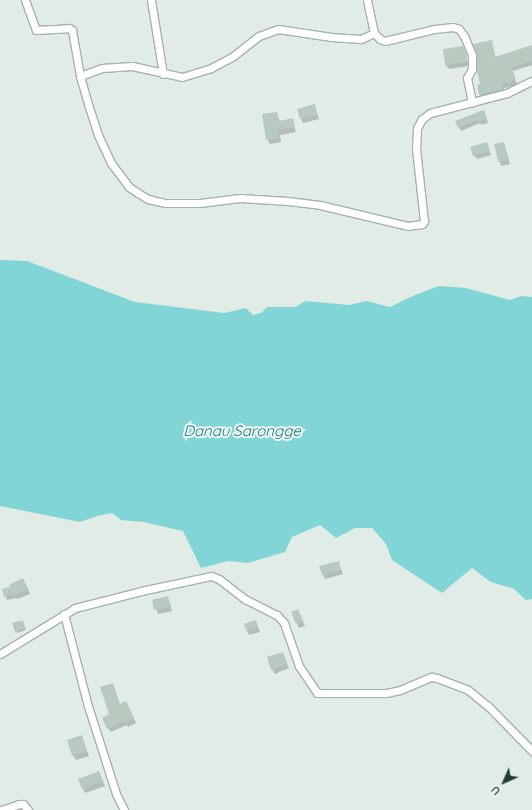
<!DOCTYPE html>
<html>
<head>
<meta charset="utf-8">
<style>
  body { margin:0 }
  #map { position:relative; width:532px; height:810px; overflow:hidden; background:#e0ece5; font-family:Quicksand,sans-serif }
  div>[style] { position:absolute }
  .water>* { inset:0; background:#82d5d6 }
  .shadow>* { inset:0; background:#0003 }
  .building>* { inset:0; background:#b8cac0 }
  .roads { filter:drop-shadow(1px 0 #a2b4ab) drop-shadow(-1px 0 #a2b4ab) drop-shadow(0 1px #a2b4ab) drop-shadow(0 -1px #a2b4ab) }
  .street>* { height:7px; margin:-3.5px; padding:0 3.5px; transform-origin:3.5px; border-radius:3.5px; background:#fff }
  span { translate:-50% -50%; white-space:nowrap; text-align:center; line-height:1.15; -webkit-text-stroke:4px #f0f8f3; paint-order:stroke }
  .water-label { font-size:15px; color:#147b7f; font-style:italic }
  .north { position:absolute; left:484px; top:762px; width:40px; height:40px; -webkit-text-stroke:3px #f0f8f3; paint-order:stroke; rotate:225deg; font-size:11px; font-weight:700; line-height:16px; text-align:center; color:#1f3e31 }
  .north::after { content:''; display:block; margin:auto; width:14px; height:18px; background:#1f3e31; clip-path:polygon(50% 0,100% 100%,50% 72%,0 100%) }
</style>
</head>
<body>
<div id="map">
  <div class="water">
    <div style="clip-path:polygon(0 260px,27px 261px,135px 302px,224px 313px,246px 308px,253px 315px,261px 313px,267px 307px,296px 307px,305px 301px,349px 305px,367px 301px,390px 307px,415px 295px,439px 286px,466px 288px,510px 300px,521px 296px,532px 297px,532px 599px,526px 600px,514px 589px,491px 582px,472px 568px,442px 593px,392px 560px,386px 544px,372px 528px,355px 528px,336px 538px,320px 525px,292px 537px,285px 552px,248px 563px,228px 561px,201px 568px,183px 531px,143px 522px,121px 520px,112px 513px,97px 516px,80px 522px,0 506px)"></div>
  </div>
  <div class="shadow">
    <div style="clip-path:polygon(491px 41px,496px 58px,532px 46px,532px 65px,513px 71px,517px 85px,504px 88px,504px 93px,482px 99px,480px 95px,481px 85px)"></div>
    <div style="clip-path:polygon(465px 51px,469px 66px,449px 69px,446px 65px)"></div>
    <div style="clip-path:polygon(314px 105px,319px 119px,303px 123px,301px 119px)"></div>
    <div style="clip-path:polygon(484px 111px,488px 123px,481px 125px,480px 123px,461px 131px,456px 122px)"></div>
    <div style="clip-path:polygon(277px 113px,280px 122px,292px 119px,296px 132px,280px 135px,281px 142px,270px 144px,267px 139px)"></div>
    <div style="clip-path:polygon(486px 143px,491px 155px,477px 159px,474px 155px)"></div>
    <div style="clip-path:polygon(504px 143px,510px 164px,501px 166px,495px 145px)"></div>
    <div style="clip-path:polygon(338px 562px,343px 574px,325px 579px,323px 574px)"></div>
    <div style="clip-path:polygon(25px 583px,30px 594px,17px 599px,16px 598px,7px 600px,5px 596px)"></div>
    <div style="clip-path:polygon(168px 597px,172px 611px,158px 614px,153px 600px)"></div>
    <div style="clip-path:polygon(292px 612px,300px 614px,305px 626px,299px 628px)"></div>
    <div style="clip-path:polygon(256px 621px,260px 632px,249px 635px,247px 631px)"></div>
    <div style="clip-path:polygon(23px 623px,26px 630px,17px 633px,16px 631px)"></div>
    <div style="clip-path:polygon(282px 653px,289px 668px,275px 674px,272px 669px)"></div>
    <div style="clip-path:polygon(113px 684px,120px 705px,128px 707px,136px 723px,128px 727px,127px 725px,111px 732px,108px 728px)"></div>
    <div style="clip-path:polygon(81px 736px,89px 756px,76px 760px,73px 755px)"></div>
    <div style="clip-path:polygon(99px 772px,105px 786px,85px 793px,83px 788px)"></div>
  </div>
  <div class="building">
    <div style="clip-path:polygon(492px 40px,495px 57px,532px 45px,532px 61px,512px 67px,515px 81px,502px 84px,503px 89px,479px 95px,477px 85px,480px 84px,477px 70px,477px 55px,473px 44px)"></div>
    <div style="clip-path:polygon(463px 46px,467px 56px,467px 62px,445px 65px,443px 49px)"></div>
    <div style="clip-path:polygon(315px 104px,317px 115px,300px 119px,297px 109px)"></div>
    <div style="clip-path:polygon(484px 110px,487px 119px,478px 122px,478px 120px,458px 128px,455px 121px)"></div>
    <div style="clip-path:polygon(277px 112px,279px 121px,293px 118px,295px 127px,278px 130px,279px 138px,266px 140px,262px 114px)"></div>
    <div style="clip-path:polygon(487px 142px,490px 151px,473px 156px,470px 147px)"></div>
    <div style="clip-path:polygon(504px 142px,508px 160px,498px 162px,494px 144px)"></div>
    <div style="clip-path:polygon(339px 561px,341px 570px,322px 575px,319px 566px)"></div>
    <div style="clip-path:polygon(23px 578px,28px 589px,14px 596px,13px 594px,4px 597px,2px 589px,10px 587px,9px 585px)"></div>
    <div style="clip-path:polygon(168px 596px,171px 607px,154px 610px,152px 600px)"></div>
    <div style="clip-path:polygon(298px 609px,303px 621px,296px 624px,291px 612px)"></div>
    <div style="clip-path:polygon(23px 620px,25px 628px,15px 632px,12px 623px)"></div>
    <div style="clip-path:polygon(256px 620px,258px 627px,246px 631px,244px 624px)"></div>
    <div style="clip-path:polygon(283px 652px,287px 664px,271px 670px,267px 657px)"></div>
    <div style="clip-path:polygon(113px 683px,120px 704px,126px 701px,134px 718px,125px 723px,124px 721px,107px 729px,102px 718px,109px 714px,100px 687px)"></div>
    <div style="clip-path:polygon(82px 735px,87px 751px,72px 756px,67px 740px)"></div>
    <div style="clip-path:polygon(99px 771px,103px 781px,82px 789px,78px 779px)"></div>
  </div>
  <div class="roads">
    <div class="street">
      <div style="left:25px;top:0;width:32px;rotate:70deg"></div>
      <div style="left:36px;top:30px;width:33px;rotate:-3deg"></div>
      <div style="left:69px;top:28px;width:4px;rotate:34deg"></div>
      <div style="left:72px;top:30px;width:47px;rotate:80.1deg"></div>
      <div style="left:80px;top:76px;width:29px;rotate:74deg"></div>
      <div style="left:88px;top:104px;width:33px;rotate:72deg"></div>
      <div style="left:98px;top:135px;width:31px;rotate:65deg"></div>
      <div style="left:111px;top:163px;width:30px;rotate:53deg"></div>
      <div style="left:129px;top:187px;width:11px;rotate:34deg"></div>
      <div style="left:138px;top:193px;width:12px;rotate:31deg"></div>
      <div style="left:148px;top:199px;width:18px;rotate:13deg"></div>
      <div style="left:166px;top:203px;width:34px"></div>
      <div style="left:200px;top:203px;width:40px;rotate:-7.1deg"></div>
      <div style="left:240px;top:198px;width:48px;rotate:3.6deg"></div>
      <div style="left:288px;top:201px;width:32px;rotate:7deg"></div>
      <div style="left:320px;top:205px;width:90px;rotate:13.4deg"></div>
      <div style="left:408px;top:226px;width:14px;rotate:-8deg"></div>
      <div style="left:422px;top:224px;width:4px;rotate:-56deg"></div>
      <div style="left:424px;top:221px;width:72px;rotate:-96.3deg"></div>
      <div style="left:416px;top:149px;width:21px;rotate:-87deg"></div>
      <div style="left:417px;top:128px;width:10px;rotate:-61deg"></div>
      <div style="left:422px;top:119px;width:10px;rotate:-37deg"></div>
      <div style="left:430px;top:113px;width:80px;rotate:-14.6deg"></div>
      <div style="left:507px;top:93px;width:28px;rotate:-26deg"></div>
      <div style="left:151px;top:0;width:75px;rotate:80.8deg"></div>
      <div style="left:374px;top:33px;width:8px;rotate:45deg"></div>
      <div style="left:380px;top:39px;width:5px;rotate:22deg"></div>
      <div style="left:385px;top:41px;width:50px;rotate:-13.8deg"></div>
      <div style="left:434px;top:29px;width:19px;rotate:-6deg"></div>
      <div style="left:453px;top:27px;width:6px;rotate:18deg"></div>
      <div style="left:459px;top:29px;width:9px;rotate:54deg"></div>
      <div style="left:464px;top:36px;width:21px;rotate:67deg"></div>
      <div style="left:472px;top:55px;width:14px;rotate:90deg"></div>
      <div style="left:472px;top:69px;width:10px;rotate:119deg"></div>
      <div style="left:467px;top:78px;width:25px;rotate:78deg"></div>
      <div style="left:80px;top:76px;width:23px;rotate:-20deg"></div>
      <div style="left:102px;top:68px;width:30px;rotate:-4deg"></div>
      <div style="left:132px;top:66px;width:51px;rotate:12.4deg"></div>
      <div style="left:182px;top:77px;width:30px;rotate:-17deg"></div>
      <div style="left:211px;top:68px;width:24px;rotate:-28deg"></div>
      <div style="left:232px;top:57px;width:34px;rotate:-38deg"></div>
      <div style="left:259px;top:36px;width:20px;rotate:-20deg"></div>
      <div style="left:278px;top:29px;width:54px;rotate:8.6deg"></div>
      <div style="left:331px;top:37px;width:30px;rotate:4deg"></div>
      <div style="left:361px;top:39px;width:14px;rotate:-25deg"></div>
      <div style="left:374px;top:33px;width:34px;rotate:-102deg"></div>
      <div style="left:64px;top:614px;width:95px;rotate:75.4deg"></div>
      <div style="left:88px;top:706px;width:92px;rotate:72.3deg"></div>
      <div style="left:116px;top:794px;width:18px;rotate:63deg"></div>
      <div style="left:0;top:654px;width:88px;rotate:-31.5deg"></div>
      <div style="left:75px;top:608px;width:68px;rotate:-14.4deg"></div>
      <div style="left:141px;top:591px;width:72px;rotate:-12.1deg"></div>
      <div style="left:211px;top:576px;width:9px;rotate:21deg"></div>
      <div style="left:219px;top:579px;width:33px;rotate:38deg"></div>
      <div style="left:245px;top:599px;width:36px;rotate:27deg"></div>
      <div style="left:277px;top:615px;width:11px;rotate:49deg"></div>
      <div style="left:284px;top:623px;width:46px;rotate:70.8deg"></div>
      <div style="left:299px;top:666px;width:32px;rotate:56deg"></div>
      <div style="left:317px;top:693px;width:69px"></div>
      <div style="left:386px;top:693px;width:14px;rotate:-12deg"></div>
      <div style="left:400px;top:690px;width:34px;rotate:-23deg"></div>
      <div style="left:431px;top:677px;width:6px;rotate:9deg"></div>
      <div style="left:437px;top:678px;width:33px;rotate:21deg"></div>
      <div style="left:468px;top:690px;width:26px;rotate:39deg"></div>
      <div style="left:488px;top:706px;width:63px;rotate:45.6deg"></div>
      <div style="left:1px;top:810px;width:19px;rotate:-18deg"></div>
      <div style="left:19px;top:804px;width:4px"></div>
      <div style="left:23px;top:804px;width:8px;rotate:50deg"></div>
    </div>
  </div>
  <div class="water-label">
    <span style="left:242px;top:431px">Danau Sarongge</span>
  </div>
  <div class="north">U</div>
</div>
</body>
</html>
